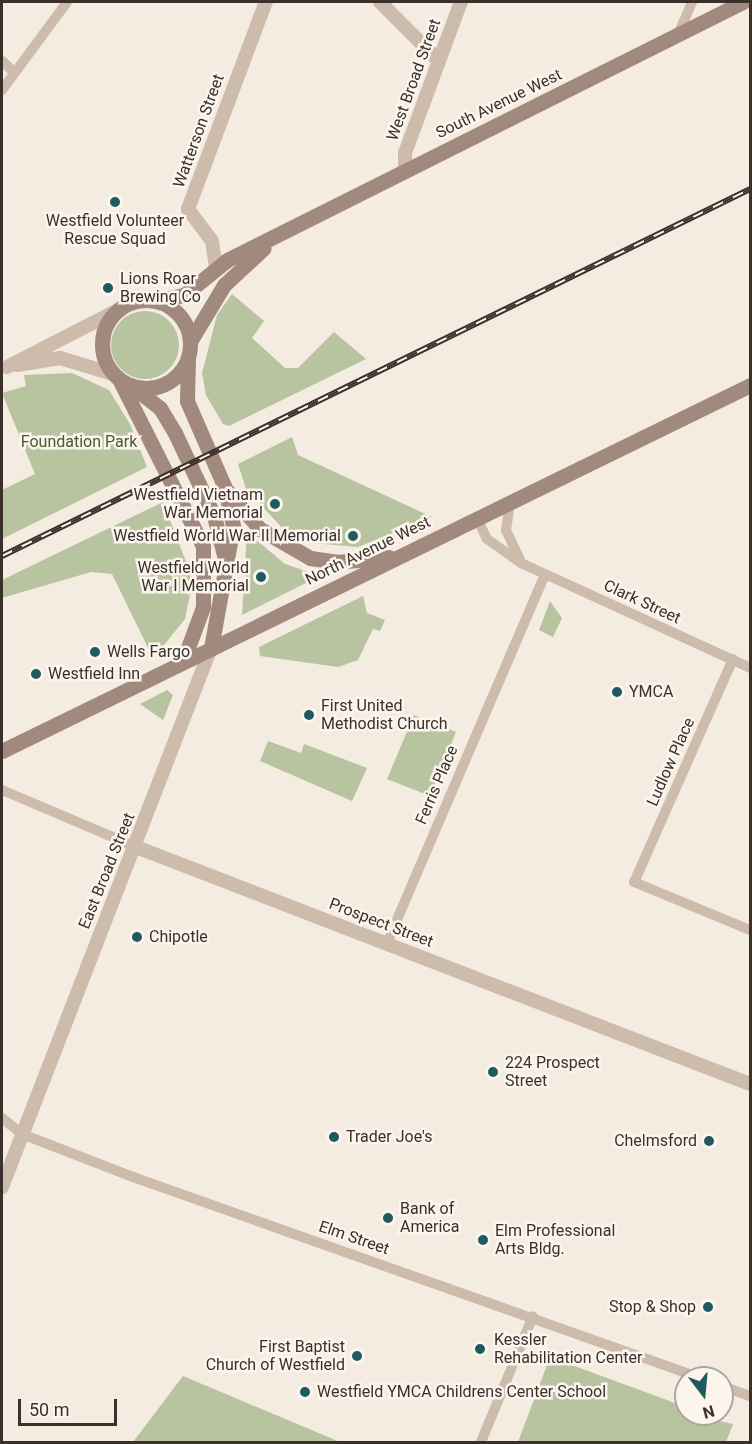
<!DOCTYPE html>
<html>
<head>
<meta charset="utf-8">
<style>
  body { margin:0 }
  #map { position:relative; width:752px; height:1444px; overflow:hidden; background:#f4ebe1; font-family:Roboto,sans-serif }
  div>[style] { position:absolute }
  .green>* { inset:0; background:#b8c4a0 }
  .round { border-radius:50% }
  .minor>* { height:10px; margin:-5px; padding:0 5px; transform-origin:5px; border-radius:5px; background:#cdbbac }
  .tertiary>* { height:14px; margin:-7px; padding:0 7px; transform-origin:7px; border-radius:7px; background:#cdbbac }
  .secondary>* { height:15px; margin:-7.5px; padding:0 7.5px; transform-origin:7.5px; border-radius:7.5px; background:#a18a7d }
  .secondary>.ring { margin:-7.5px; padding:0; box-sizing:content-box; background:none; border:15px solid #a18a7d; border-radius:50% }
  .rail>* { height:6px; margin-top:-3px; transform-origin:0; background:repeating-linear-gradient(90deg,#fbf5ee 0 11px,#3b302b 0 22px); box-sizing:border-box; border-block:2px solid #3b302b }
  .dots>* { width:16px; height:16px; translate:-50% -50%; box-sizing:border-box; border:3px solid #fbf5ee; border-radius:50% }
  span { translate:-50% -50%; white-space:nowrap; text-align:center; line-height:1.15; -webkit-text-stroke:5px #fbf5ee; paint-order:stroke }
  .street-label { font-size:16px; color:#3b302b }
  .poi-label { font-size:16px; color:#3b302b }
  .left { translate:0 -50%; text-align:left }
  .right { translate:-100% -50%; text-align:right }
  .park-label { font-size:16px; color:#4a5a2e }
  .frame { position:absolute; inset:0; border:3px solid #3b302b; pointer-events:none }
  .north { position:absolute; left:674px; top:1366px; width:60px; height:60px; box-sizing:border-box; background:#fbf5ee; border:2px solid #aea6a0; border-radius:50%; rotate:164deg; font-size:16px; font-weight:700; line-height:24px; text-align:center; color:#3b302b }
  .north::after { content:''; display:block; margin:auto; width:21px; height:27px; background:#1f5a5e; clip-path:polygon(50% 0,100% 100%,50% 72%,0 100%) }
  .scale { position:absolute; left:18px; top:1399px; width:99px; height:27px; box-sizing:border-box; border:3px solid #3b302b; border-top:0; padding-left:8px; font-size:18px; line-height:21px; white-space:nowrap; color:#3b302b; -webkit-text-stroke:4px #fbf5ee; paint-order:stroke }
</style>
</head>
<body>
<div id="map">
  <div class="green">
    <div style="clip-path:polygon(232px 294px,264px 321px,252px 338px,285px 368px,298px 368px,334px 332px,366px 359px,229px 426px,223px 424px,206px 395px,202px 373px,217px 315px)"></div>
    <div class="round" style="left:111px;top:311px;width:68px;height:68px"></div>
    <div style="clip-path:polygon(72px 373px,109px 390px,130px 424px,147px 467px,2px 539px,2px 490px,35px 474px,2px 393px,26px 386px,24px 375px)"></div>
    <div style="clip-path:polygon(292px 437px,298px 455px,432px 517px,358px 547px,312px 543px,285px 531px,246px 489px,238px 464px)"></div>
    <div style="clip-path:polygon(163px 502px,193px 580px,185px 619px,164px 645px,150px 652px,112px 574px,91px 572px,2px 598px,2px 580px)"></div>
    <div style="clip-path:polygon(247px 532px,285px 564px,320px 576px,242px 615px)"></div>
    <div style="clip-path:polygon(363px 596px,367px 613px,385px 620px,380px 631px,373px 629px,358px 660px,338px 667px,260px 656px,259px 647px)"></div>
    <div style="clip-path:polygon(550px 601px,562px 618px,553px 637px,539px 630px)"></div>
    <div style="clip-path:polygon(167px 690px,173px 695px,163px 720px,140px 704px)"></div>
    <div style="clip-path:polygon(414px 715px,456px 732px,430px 796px,387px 779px)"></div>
    <div style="clip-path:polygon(268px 741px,301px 753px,304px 744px,367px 768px,352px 801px,260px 761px)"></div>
    <div style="clip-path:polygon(550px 1357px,686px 1407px,686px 1414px,733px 1424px,726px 1442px,518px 1442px)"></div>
    <div style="clip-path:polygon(183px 1376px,340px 1442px,133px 1442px)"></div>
  </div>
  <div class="minor">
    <div style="left:678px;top:35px;width:36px;rotate:-67deg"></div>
    <div style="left:2px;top:61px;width:16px;rotate:43deg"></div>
    <div style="left:2px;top:90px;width:109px;rotate:-53.5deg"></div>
    <div style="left:510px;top:502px;width:28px;rotate:98deg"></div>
    <div style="left:506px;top:530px;width:35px;rotate:65deg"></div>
    <div style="left:477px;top:518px;width:23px;rotate:65deg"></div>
    <div style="left:487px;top:539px;width:42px;rotate:35.2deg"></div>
    <div style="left:521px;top:563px;width:252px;rotate:24.6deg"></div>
    <div style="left:733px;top:659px;width:244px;rotate:113.9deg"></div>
    <div style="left:634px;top:882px;width:126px;rotate:22.5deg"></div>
    <div style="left:2px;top:790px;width:146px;rotate:23deg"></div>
    <div style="left:387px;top:943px;width:401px;rotate:-66.8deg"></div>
    <div style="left:2px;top:1118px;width:26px;rotate:39deg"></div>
    <div style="left:22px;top:1134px;width:119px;rotate:21.2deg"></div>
    <div style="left:133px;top:1177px;width:603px;rotate:19.49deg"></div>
    <div style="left:722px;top:1386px;width:30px;rotate:20deg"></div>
    <div style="left:481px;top:1442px;width:136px;rotate:-67.6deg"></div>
  </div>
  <div class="tertiary">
    <div style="left:380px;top:2px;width:82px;rotate:45deg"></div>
    <div style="left:405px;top:171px;width:18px;rotate:-90deg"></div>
    <div style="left:405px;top:153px;width:161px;rotate:-69.7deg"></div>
    <div style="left:216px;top:267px;width:26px;rotate:-99deg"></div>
    <div style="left:212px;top:241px;width:40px;rotate:-127deg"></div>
    <div style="left:188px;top:209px;width:221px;rotate:-69.4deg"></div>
    <div style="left:17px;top:365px;width:44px;rotate:-9.2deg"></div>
    <div style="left:60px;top:358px;width:52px;rotate:16.7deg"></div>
    <div style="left:7px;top:367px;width:125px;rotate:-27.2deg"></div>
    <div style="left:136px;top:847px;width:658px;rotate:21.11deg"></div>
    <div style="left:2px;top:1187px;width:578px;rotate:-68.81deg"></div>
  </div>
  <div class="secondary">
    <div class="ring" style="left:102px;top:300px;width:73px;height:73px"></div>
    <div style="left:157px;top:301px;width:28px;rotate:-13deg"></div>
    <div style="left:184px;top:295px;width:55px;rotate:-39.1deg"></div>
    <div style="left:227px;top:260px;width:577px;rotate:-26.57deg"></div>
    <div style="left:191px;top:340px;width:64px;rotate:-59deg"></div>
    <div style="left:224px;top:285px;width:54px;rotate:-42.8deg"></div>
    <div style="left:188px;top:359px;width:42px;rotate:91.4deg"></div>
    <div style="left:187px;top:401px;width:95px;rotate:66.4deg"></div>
    <div style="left:225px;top:488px;width:39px;rotate:78deg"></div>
    <div style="left:233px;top:526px;width:124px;rotate:100.2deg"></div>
    <div style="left:120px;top:381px;width:185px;rotate:63.3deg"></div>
    <div style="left:203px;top:546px;width:61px;rotate:90deg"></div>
    <div style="left:203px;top:607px;width:58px;rotate:110.3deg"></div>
    <div style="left:133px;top:387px;width:34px;rotate:38deg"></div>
    <div style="left:160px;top:408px;width:29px;rotate:59deg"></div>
    <div style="left:175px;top:433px;width:92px;rotate:64.8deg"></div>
    <div style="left:214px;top:516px;width:49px;rotate:75.7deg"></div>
    <div style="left:228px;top:492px;width:49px;rotate:49.1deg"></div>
    <div style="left:260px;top:529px;width:58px;rotate:30.1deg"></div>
    <div style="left:310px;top:558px;width:27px;rotate:8deg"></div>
    <div style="left:337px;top:562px;width:52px;rotate:-5.5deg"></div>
    <div style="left:2px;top:751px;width:833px;rotate:-26.07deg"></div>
  </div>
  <div class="rail">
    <div style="left:2px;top:556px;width:833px;rotate:-26.13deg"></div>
  </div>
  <div class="dots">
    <div style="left:115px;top:202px;background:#1f5a5e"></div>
    <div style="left:108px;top:288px;background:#1f5a5e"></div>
    <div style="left:275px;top:504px;background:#1f5a5e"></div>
    <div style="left:353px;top:536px;background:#1f5a5e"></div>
    <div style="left:261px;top:577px;background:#1f5a5e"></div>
    <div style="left:95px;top:652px;background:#1f5a5e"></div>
    <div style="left:36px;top:674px;background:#1f5a5e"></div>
    <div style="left:617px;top:692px;background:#1f5a5e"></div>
    <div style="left:309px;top:715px;background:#1f5a5e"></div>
    <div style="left:137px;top:937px;background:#1f5a5e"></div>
    <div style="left:493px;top:1072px;background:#1f5a5e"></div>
    <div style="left:334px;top:1137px;background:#1f5a5e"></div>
    <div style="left:709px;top:1141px;background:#1f5a5e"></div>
    <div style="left:388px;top:1218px;background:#1f5a5e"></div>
    <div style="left:483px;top:1240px;background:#1f5a5e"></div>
    <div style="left:708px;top:1307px;background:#1f5a5e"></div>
    <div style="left:480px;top:1349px;background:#1f5a5e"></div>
    <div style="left:357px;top:1356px;background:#1f5a5e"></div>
    <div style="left:305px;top:1392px;background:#1f5a5e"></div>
  </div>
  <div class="street-label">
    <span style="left:414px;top:80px;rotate:-70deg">West Broad Street</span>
    <span style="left:499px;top:104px;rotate:-26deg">South Avenue West</span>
    <span style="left:199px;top:131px;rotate:-70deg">Watterson Street</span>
    <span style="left:368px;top:551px;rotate:-26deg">North Avenue West</span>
    <span style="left:642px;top:602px;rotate:25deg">Clark Street</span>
    <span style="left:671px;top:762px;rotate:-66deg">Ludlow Place</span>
    <span style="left:437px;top:785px;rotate:-67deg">Ferris Place</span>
    <span style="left:107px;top:871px;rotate:-68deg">East Broad Street</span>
    <span style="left:381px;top:923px;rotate:21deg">Prospect Street</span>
    <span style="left:354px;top:1238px;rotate:19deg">Elm Street</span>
  </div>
  <div class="poi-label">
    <span style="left:115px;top:230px">Westfield Volunteer<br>Rescue Squad</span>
    <span class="left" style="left:120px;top:288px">Lions Roar<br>Brewing Co</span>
    <span class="right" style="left:263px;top:504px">Westfield Vietnam<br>War Memorial</span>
    <span class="right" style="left:341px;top:536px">Westfield World War II Memorial</span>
    <span class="right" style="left:249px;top:577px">Westfield World<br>War I Memorial</span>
    <span class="left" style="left:107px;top:652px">Wells Fargo</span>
    <span class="left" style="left:48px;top:674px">Westfield Inn</span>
    <span class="left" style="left:629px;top:692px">YMCA</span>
    <span class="left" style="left:321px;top:715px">First United<br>Methodist Church</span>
    <span class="left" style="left:149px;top:937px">Chipotle</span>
    <span class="left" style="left:505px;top:1072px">224 Prospect<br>Street</span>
    <span class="left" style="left:346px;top:1137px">Trader Joe's</span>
    <span class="right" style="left:697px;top:1141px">Chelmsford</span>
    <span class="left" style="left:400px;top:1218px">Bank of<br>America</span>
    <span class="left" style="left:495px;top:1240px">Elm Professional<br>Arts Bldg.</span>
    <span class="right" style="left:696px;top:1307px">Stop &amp; Shop</span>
    <span class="left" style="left:494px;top:1349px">Kessler<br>Rehabilitation Center</span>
    <span class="right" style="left:345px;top:1356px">First Baptist<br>Church of Westfield</span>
    <span class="left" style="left:317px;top:1392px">Westfield YMCA Childrens Center School</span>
  </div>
  <div class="park-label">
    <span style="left:79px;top:442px">Foundation Park</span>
  </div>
  <div class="frame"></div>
  <div class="north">N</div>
  <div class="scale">50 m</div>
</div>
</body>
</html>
